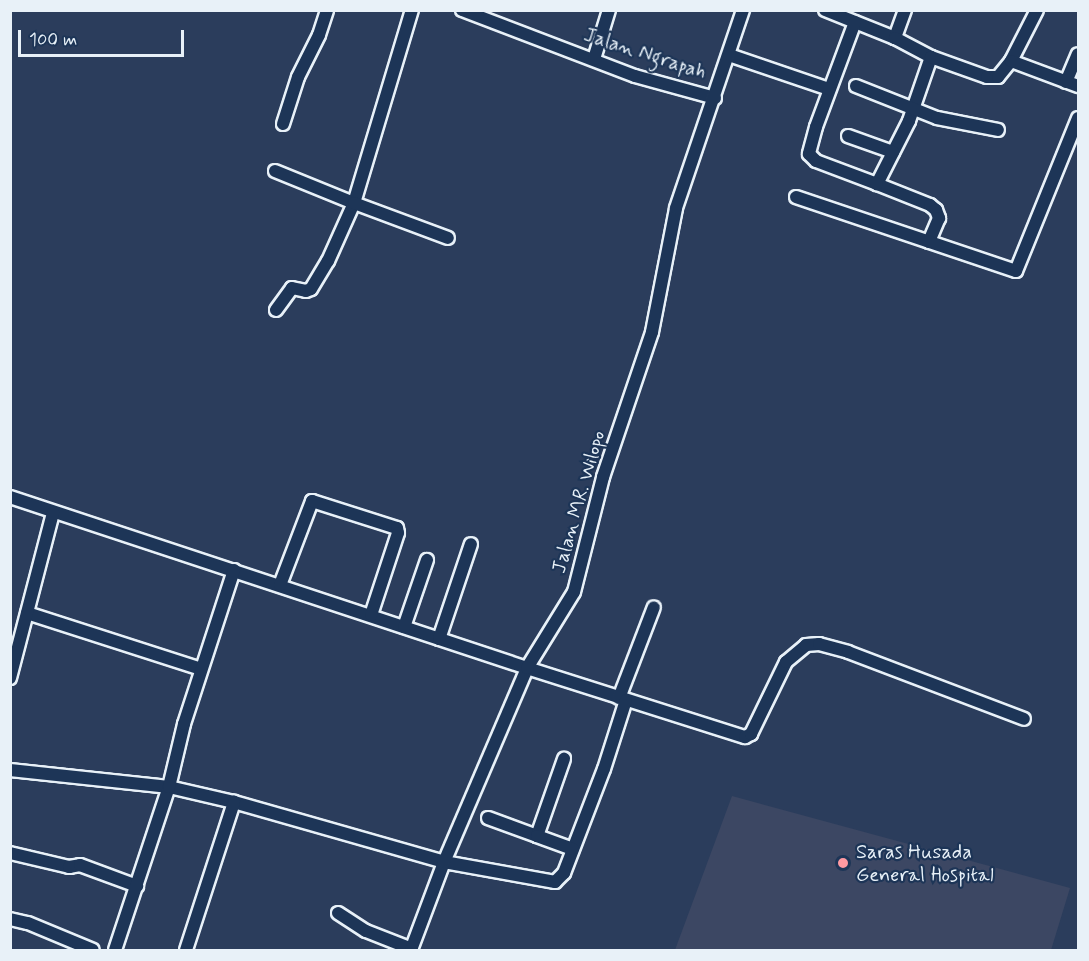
<!DOCTYPE html>
<html>
<head>
<meta charset="utf-8">
<style>
  body { margin:0 }
  #map { position:relative; width:1089px; height:961px; overflow:hidden; background:#2b3d5c; font-family:Mynerve,sans-serif }
  div>[style] { position:absolute }
  .built>* { inset:0; background:#3c4763 }
  .roads { filter:drop-shadow(2px 0 #e8f1f8) drop-shadow(-2px 0 #e8f1f8) drop-shadow(0 2px #e8f1f8) drop-shadow(0 -2px #e8f1f8) }
  .minor>* { height:12px; margin:-6px; padding:0 6px; transform-origin:6px; border-radius:6px; background:#1d3557 }
  .dots>* { width:16px; height:16px; translate:-50% -50%; box-sizing:border-box; border:3px solid #1d3557; border-radius:50% }
  span { translate:-50% -50%; white-space:nowrap; text-align:center; line-height:1.15; -webkit-text-stroke:4.5px #1d3557; paint-order:stroke }
  .street-label { font-size:20px; color:#e8f1f8 }
  .poi-label { font-size:20px; color:#e8f1f8 }
  .left { translate:0 -50%; text-align:left }
  .frame { position:absolute; inset:0; border:12px solid #e8f1f8; pointer-events:none }
  .scale { position:absolute; left:18px; top:30px; width:166px; height:27px; box-sizing:border-box; border:3px solid #e8f1f8; border-top:0; padding-left:8px; font-size:18px; line-height:21px; white-space:nowrap; color:#e8f1f8; -webkit-text-stroke:4px #1d3557; paint-order:stroke }
</style>
</head>
<body>
<div id="map">
  <div class="built">
    <div style="clip-path:polygon(732px 796px,1070px 888px,1051px 950px,675px 950px)"></div>
  </div>
  <div class="roads">
    <div class="minor">
      <div style="left:462px;top:10px;width:185px;rotate:20.9deg"></div>
      <div style="left:635px;top:76px;width:83px;rotate:15.4deg"></div>
      <div style="left:825px;top:10px;width:75px;rotate:21.8deg"></div>
      <div style="left:905px;top:10px;width:30px;rotate:110deg"></div>
      <div style="left:895px;top:38px;width:41px;rotate:27.8deg"></div>
      <div style="left:931px;top:57px;width:68px;rotate:109deg"></div>
      <div style="left:909px;top:121px;width:71px;rotate:116.9deg"></div>
      <div style="left:877px;top:184px;width:57px;rotate:21.6deg"></div>
      <div style="left:930px;top:205px;width:8px;rotate:40deg"></div>
      <div style="left:936px;top:210px;width:9px;rotate:69deg"></div>
      <div style="left:939px;top:218px;width:26px;rotate:113deg"></div>
      <div style="left:855px;top:22px;width:112px;rotate:110.4deg"></div>
      <div style="left:816px;top:127px;width:28px;rotate:105deg"></div>
      <div style="left:809px;top:154px;width:10px;rotate:45deg"></div>
      <div style="left:816px;top:161px;width:65px;rotate:20.7deg"></div>
      <div style="left:729px;top:55px;width:106px;rotate:18.8deg"></div>
      <div style="left:931px;top:57px;width:59px;rotate:19.7deg"></div>
      <div style="left:987px;top:77px;width:11px"></div>
      <div style="left:998px;top:77px;width:21px;rotate:-51deg"></div>
      <div style="left:1011px;top:61px;width:57px;rotate:-63deg"></div>
      <div style="left:594px;top:59px;width:51px;rotate:-73deg"></div>
      <div style="left:1011px;top:61px;width:72px;rotate:20.5deg"></div>
      <div style="left:1066px;top:82px;width:30px;rotate:-67deg"></div>
      <div style="left:856px;top:86px;width:87px;rotate:21.6deg"></div>
      <div style="left:937px;top:118px;width:62px;rotate:11.1deg"></div>
      <div style="left:283px;top:124px;width:49px;rotate:-72.3deg"></div>
      <div style="left:298px;top:77px;width:47px;rotate:-63.4deg"></div>
      <div style="left:319px;top:35px;width:26px;rotate:-72deg"></div>
      <div style="left:848px;top:136px;width:48px;rotate:19.6deg"></div>
      <div style="left:275px;top:171px;width:85px;rotate:22.1deg"></div>
      <div style="left:354px;top:203px;width:202px;rotate:-73.3deg"></div>
      <div style="left:796px;top:197px;width:232px;rotate:18.6deg"></div>
      <div style="left:1016px;top:271px;width:165px;rotate:-67.9deg"></div>
      <div style="left:276px;top:310px;width:27px;rotate:-54deg"></div>
      <div style="left:292px;top:288px;width:14px;rotate:12deg"></div>
      <div style="left:306px;top:291px;width:5px;rotate:-22deg"></div>
      <div style="left:311px;top:289px;width:33px;rotate:-59deg"></div>
      <div style="left:328px;top:261px;width:64px;rotate:-65.9deg"></div>
      <div style="left:354px;top:203px;width:100px;rotate:20.4deg"></div>
      <div style="left:10px;top:497px;width:545px;rotate:18.3deg"></div>
      <div style="left:527px;top:668px;width:229px;rotate:17.6deg"></div>
      <div style="left:745px;top:737px;width:7px;rotate:-27deg"></div>
      <div style="left:751px;top:734px;width:80px;rotate:-64.1deg"></div>
      <div style="left:786px;top:662px;width:26px;rotate:-40deg"></div>
      <div style="left:806px;top:645px;width:13px;rotate:-4deg"></div>
      <div style="left:819px;top:644px;width:30px;rotate:15deg"></div>
      <div style="left:848px;top:652px;width:188px;rotate:20.8deg"></div>
      <div style="left:280px;top:585px;width:90px;rotate:-69.1deg"></div>
      <div style="left:312px;top:501px;width:89px;rotate:17.6deg"></div>
      <div style="left:397px;top:528px;width:5px;rotate:79deg"></div>
      <div style="left:398px;top:533px;width:86px;rotate:108.2deg"></div>
      <div style="left:27px;top:613px;width:183px;rotate:17.8deg"></div>
      <div style="left:404px;top:627px;width:71px;rotate:-71.1deg"></div>
      <div style="left:439px;top:639px;width:100px;rotate:-71.4deg"></div>
      <div style="left:10px;top:678px;width:171px;rotate:-75.4deg"></div>
      <div style="left:619px;top:698px;width:97px;rotate:-69deg"></div>
      <div style="left:10px;top:770px;width:160px;rotate:6.1deg"></div>
      <div style="left:169px;top:787px;width:67px;rotate:13deg"></div>
      <div style="left:234px;top:802px;width:218px;rotate:15.9deg"></div>
      <div style="left:444px;top:862px;width:113px;rotate:10.2deg"></div>
      <div style="left:555px;top:882px;width:13px;rotate:-45deg"></div>
      <div style="left:564px;top:873px;width:111px;rotate:-69deg"></div>
      <div style="left:604px;top:769px;width:72px;rotate:-72.3deg"></div>
      <div style="left:488px;top:818px;width:52px;rotate:20.2deg"></div>
      <div style="left:537px;top:836px;width:82px;rotate:-70.7deg"></div>
      <div style="left:537px;top:836px;width:38px;rotate:20deg"></div>
      <div style="left:10px;top:853px;width:61px;rotate:13.3deg"></div>
      <div style="left:69px;top:867px;width:11px;rotate:-10deg"></div>
      <div style="left:80px;top:865px;width:61px;rotate:20.2deg"></div>
      <div style="left:338px;top:913px;width:33px;rotate:33deg"></div>
      <div style="left:366px;top:931px;width:49px;rotate:21.4deg"></div>
      <div style="left:10px;top:919px;width:18px;rotate:13deg"></div>
      <div style="left:28px;top:923px;width:70px;rotate:22.6deg"></div>
      <div style="left:115px;top:950px;width:172px;rotate:-71.7deg"></div>
      <div style="left:169px;top:787px;width:65px;rotate:-76.6deg"></div>
      <div style="left:184px;top:724px;width:162px;rotate:-72deg"></div>
      <div style="left:186px;top:950px;width:156px;rotate:-72deg"></div>
      <div style="left:411px;top:950px;width:94px;rotate:-69.4deg"></div>
      <div style="left:444px;top:862px;width:211px;rotate:-66.8deg"></div>
      <div style="left:527px;top:668px;width:89px;rotate:-58.3deg"></div>
      <div style="left:574px;top:592px;width:119px;rotate:-75.8deg"></div>
      <div style="left:603px;top:477px;width:153px;rotate:-71.3deg"></div>
      <div style="left:652px;top:332px;width:126px;rotate:-79deg"></div>
      <div style="left:676px;top:208px;width:209px;rotate:-71.3deg"></div>
    </div>
  </div>
  <div class="dots">
    <div style="left:843px;top:863px;background:#ff9aa2"></div>
  </div>
  <div class="street-label">
    <span style="left:645px;top:54px;rotate:18deg">Jalan Ngrapah</span>
    <span style="left:579px;top:502px;rotate:-74deg">Jalan MR. Wilopo</span>
  </div>
  <div class="poi-label">
    <span class="left" style="left:856px;top:864px">Saras Husada<br>General Hospital</span>
  </div>
  <div class="frame"></div>
  <div class="scale">100 m</div>
</div>
</body>
</html>
